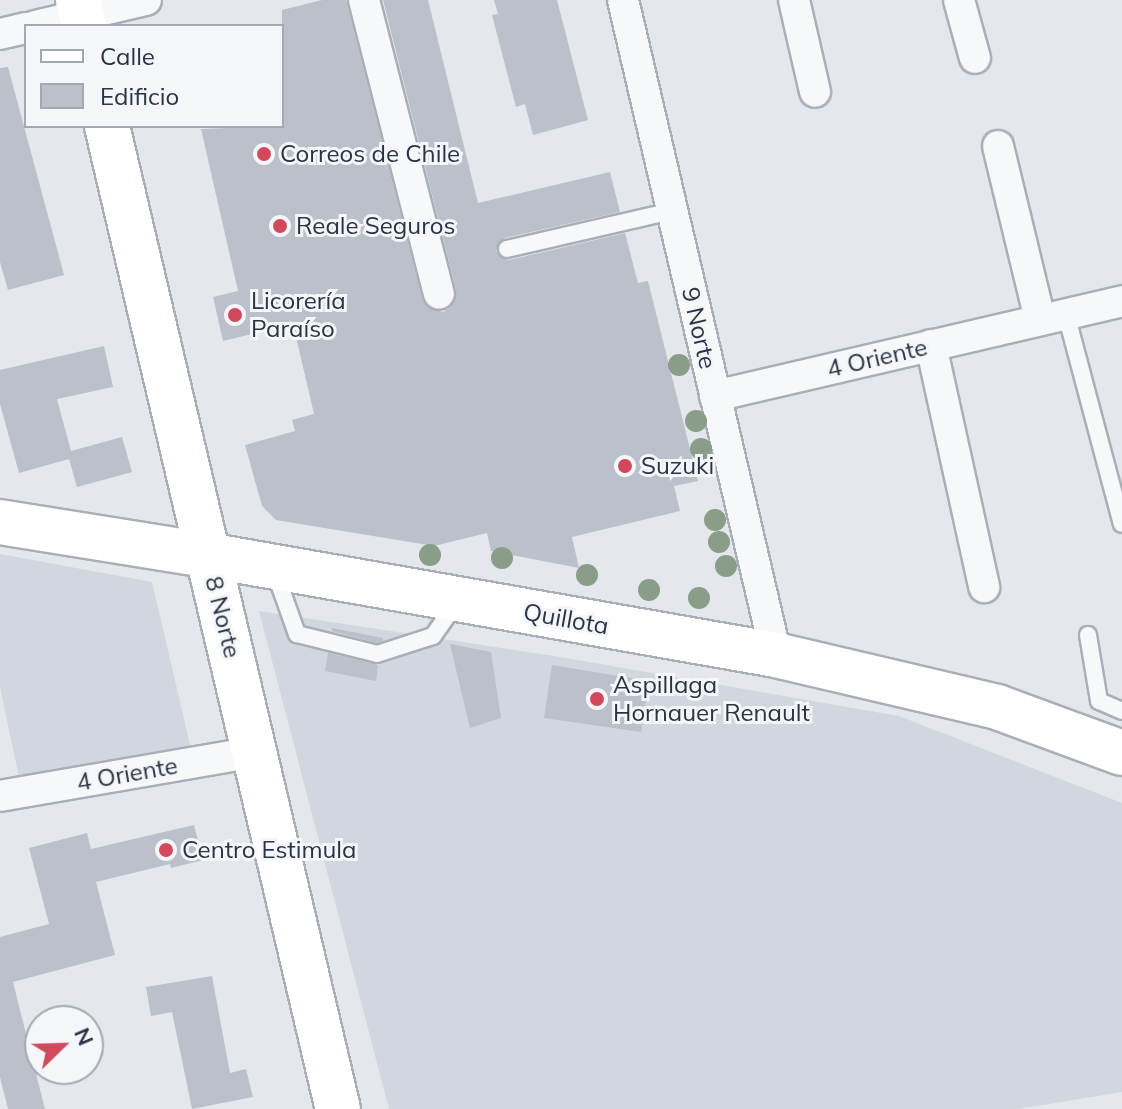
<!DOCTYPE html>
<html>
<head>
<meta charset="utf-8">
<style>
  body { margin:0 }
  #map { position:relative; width:1122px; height:1109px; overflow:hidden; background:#e4e7ec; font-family:Mulish,sans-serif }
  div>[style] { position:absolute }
  .built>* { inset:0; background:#d2d6de }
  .building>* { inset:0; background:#bbc0ca }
  .roads { filter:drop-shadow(2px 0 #a9aeb7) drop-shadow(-2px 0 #a9aeb7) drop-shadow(0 2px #a9aeb7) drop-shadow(0 -2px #a9aeb7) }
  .lane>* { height:16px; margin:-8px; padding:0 8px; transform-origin:8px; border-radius:8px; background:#f7f8fa }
  .street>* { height:30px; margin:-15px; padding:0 15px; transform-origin:15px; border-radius:15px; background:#f7f8fa }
  .secondary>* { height:44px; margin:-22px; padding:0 22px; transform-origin:22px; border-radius:22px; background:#fff }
  .trees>* { width:22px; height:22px; margin:-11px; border-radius:50%; background:#899d89 }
  .dots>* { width:22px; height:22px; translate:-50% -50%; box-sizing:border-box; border:4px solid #f4f6f9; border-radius:50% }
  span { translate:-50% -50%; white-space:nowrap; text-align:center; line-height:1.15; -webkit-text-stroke:6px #f4f6f9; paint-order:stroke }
  .poi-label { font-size:24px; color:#2b3445 }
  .left { translate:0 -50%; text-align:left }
  .street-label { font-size:24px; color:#2b3445 }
  .legend { position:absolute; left:24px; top:24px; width:260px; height:104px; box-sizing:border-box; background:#f4f6f9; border:2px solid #a4a8b1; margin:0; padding:10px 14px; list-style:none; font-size:24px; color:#2b3445 }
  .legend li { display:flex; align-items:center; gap:16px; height:40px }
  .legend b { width:40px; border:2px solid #a4a8b1 }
  .north { position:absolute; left:24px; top:1005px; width:80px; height:80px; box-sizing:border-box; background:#f4f6f9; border:2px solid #a4a8b1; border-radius:50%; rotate:67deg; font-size:22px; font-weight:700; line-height:32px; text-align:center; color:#2b3445 }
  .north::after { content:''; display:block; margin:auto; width:28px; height:36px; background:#d1495b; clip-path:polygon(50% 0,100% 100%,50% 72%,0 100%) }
</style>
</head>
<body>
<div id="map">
  <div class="built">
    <div style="clip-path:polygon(0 554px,152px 582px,192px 753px,20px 782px,0 687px)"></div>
    <div style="clip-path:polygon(259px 611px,560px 657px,899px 716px,1122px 803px,1122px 1092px,1018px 1109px,389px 1109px)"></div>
  </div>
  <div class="building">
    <div style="clip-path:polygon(322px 0,346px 0,422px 298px,427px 307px,443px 312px,451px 307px,456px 290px,383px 0,428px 0,478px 203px,610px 172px,620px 212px,505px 238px,496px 251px,500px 257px,509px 260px,625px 233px,638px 283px,648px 281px,698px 481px,674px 486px,680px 511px,572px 537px,579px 568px,491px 551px,487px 533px,434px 546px,276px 520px,262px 506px,245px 445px,295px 431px,292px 420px,314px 414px,293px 324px,223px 341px,213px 297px,238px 291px,201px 129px,282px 126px,282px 10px)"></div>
    <div style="clip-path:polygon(494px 0,557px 0,588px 120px,533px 135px,525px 104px,516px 107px,492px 15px,498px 14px)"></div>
    <div style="clip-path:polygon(8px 67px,64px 275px,8px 290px,0 262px,0 68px)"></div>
    <div style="clip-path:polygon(104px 346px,113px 387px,57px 399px,71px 451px,122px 437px,132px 472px,77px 487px,69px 459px,19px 473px,0 404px,0 370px)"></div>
    <div style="clip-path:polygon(332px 628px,383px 638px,383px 641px,377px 643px,332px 631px)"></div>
    <div style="clip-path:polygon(450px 644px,491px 652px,501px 718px,470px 728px)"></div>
    <div style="clip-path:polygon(328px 653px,378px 665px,376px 681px,325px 671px)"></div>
    <div style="clip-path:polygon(552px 665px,649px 681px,641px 732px,544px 718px)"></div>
    <div style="clip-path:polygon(194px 825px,203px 860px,171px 868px,170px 864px,96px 882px,115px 955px,13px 982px,45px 1109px,8px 1109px,0 1077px,0 937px,49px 924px,29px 848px,87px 833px,91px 849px)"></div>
    <div style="clip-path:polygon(212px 976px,230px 1073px,246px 1069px,253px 1097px,192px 1109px,172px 1012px,151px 1016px,146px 987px)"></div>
  </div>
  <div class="roads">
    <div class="lane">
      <div style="left:507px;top:249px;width:169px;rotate:-13deg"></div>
      <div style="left:1066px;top:314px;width:217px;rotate:75.1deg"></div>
      <div style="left:275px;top:572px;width:66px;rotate:70.5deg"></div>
      <div style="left:297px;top:634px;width:82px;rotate:14deg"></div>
      <div style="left:377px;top:654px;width:59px;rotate:-17.8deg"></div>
      <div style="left:433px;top:636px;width:42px;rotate:-54.8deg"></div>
      <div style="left:1088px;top:635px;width:67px;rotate:80.5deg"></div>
      <div style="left:1099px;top:701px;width:25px;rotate:23deg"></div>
    </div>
    <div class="street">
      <div style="left:364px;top:0;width:303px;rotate:75.7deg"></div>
      <div style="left:623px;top:0;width:673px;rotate:76.85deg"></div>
      <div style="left:794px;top:0;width:94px;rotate:77.1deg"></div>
      <div style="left:959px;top:0;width:60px;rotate:74.6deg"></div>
      <div style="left:35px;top:26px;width:114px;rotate:-13.2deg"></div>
      <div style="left:0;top:34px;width:27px;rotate:-13deg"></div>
      <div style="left:998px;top:146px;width:179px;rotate:76.4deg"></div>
      <div style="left:931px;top:345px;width:248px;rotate:77.6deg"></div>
      <div style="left:715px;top:396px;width:418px;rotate:-13.1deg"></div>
      <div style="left:0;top:796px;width:259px;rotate:-9.8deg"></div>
    </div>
    <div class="secondary">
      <div style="left:78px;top:0;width:27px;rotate:77deg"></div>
      <div style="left:107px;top:126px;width:1010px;rotate:76.78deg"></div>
      <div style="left:0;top:522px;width:210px;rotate:9.1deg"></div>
      <div style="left:207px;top:555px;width:578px;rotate:9.97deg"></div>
      <div style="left:776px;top:655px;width:227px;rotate:13.2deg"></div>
      <div style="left:997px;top:707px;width:133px;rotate:20.2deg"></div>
    </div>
  </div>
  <div class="trees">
    <div style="left:679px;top:365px"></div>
    <div style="left:696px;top:421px"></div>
    <div style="left:701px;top:449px"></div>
    <div style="left:715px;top:520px"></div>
    <div style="left:719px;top:542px"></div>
    <div style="left:430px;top:555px"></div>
    <div style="left:502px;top:558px"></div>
    <div style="left:726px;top:566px"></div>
    <div style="left:587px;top:575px"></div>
    <div style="left:649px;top:590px"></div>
    <div style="left:699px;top:598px"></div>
  </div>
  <div class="dots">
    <div style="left:264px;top:154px;background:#d1495b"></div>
    <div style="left:280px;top:226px;background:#d1495b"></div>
    <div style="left:235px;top:315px;background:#d1495b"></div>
    <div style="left:625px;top:466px;background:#d1495b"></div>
    <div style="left:597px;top:699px;background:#d1495b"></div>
    <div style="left:166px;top:850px;background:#d1495b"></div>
  </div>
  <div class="poi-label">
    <span class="left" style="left:280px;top:154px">Correos de Chile</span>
    <span class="left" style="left:296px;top:226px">Reale Seguros</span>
    <span class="left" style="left:251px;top:315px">Licorería<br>Paraíso</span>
    <span class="left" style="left:641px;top:466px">Suzuki</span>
    <span class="left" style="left:613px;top:699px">Aspillaga<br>Hornauer Renault</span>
    <span class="left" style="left:182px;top:850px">Centro Estimula</span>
  </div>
  <div class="street-label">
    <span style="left:699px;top:328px;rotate:77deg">9 Norte</span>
    <span style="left:877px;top:358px;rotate:-13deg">4 Oriente</span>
    <span style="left:223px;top:617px;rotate:76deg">8 Norte</span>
    <span style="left:566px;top:619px;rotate:10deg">Quillota</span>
    <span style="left:127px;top:774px;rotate:-10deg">4 Oriente</span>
  </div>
  <ul class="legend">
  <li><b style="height:10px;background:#fff"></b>Calle</li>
  <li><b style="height:22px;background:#bbc0ca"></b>Edificio</li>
  </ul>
  <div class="north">N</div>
</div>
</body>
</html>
